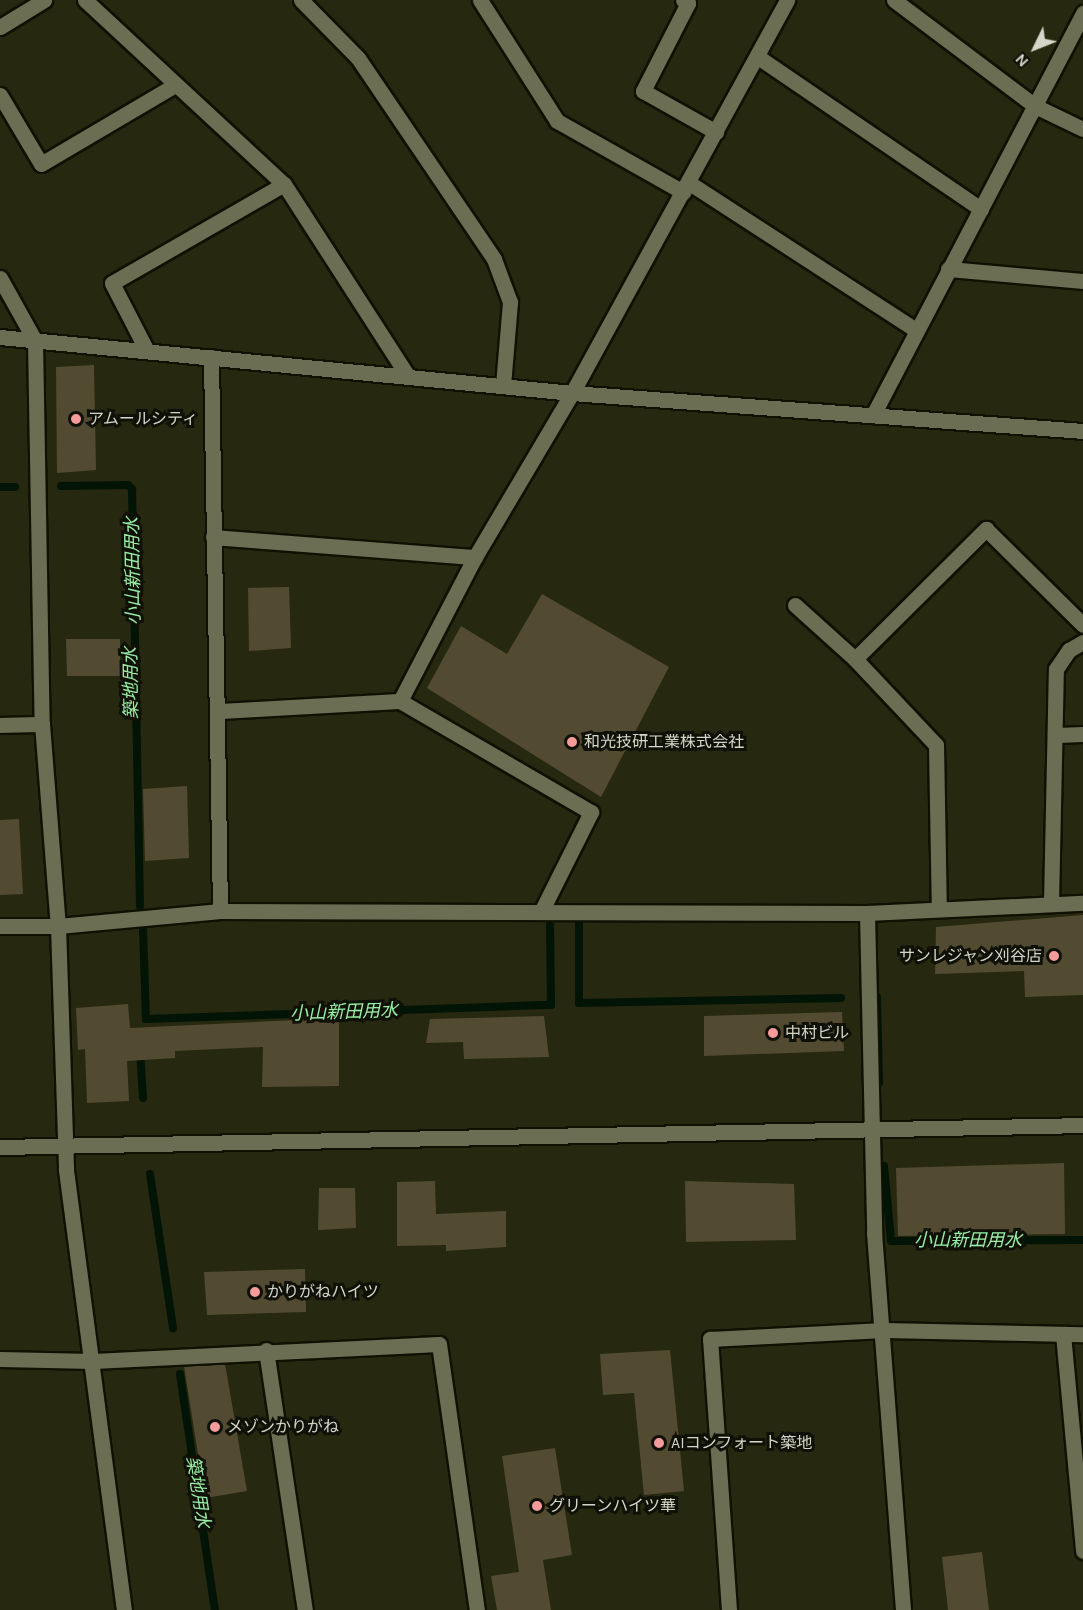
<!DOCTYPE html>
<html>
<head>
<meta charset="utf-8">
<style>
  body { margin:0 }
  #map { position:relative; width:1083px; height:1610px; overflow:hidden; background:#272810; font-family:Karla,"Noto Sans JP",sans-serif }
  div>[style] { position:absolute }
  .stream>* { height:8px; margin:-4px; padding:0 4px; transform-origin:4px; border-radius:4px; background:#021405 }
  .building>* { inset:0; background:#524b32 }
  .roads { filter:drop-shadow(2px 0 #101100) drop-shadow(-2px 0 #101100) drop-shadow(0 2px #101100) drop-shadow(0 -2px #101100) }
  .minor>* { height:15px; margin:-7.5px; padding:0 7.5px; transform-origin:7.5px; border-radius:7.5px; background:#6c6e54 }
  .dots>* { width:16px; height:16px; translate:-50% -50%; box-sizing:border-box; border:3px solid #0f1006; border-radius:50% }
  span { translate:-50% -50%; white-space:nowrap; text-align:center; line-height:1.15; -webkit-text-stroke:6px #0f1006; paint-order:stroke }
  .poi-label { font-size:16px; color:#d5d6c8 }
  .left { translate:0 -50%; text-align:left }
  .right { translate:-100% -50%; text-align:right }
  .water-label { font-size:18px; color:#97efa3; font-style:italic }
  .north { position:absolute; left:1005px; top:18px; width:60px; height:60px; -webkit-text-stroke:4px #0f1006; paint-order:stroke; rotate:227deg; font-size:16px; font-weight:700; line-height:24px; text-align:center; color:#d5d6c8 }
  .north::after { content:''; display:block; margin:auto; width:21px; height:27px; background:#d5d6c8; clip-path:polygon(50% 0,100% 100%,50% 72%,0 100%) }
</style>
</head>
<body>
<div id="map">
  <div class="stream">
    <div style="left:61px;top:486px;width:67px;rotate:-0.9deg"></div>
    <div style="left:128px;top:485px;width:6px;rotate:45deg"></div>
    <div style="left:132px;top:489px;width:417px;rotate:88.9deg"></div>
    <div style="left:0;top:487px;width:15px"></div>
    <div style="left:579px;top:923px;width:80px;rotate:90deg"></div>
    <div style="left:579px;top:1003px;width:262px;rotate:-1.1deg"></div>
    <div style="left:143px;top:929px;width:90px;rotate:88.1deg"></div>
    <div style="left:146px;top:1019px;width:405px;rotate:-2deg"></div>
    <div style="left:551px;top:1005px;width:80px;rotate:-90.7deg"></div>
    <div style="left:877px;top:997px;width:86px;rotate:88.7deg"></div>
    <div style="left:140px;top:1050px;width:48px;rotate:86.4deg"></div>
    <div style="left:884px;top:1166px;width:75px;rotate:84.7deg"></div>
    <div style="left:891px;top:1241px;width:192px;rotate:-0.3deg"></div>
    <div style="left:150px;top:1174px;width:156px;rotate:81.5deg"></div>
    <div style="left:180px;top:1374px;width:239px;rotate:81.6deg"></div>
  </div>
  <div class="building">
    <div style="clip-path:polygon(94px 365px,96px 470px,57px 473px,56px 367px)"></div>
    <div style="clip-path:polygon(289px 587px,291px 648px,249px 651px,248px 588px)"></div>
    <div style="clip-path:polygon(542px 594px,669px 667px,601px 797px,427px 688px,461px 626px,507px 654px)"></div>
    <div style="clip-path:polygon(66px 639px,120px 639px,120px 676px,67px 676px)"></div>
    <div style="clip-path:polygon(187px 786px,189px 858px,145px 861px,143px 789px)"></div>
    <div style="clip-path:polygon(19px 819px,23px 894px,0 895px,0 820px)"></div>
    <div style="clip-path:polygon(1083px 915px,1083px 995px,1025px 997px,1024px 971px,935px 974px,936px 927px)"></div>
    <div style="clip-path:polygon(128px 1004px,130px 1028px,339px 1018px,339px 1086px,262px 1087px,263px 1047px,175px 1051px,175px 1058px,127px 1061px,129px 1101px,87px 1103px,85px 1049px,78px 1050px,76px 1008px)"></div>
    <div style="clip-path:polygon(842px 1012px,844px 1051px,704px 1056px,704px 1016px)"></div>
    <div style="clip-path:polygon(544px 1016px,549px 1057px,464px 1059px,463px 1042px,426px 1043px,430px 1019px)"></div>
    <div style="clip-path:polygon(1064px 1163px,1065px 1234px,898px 1236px,896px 1168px)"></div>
    <div style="clip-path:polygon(435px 1181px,436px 1214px,506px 1211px,506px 1247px,446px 1251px,446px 1245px,397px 1246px,397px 1182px)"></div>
    <div style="clip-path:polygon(685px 1181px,794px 1184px,796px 1240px,686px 1242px)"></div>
    <div style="clip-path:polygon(319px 1188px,355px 1188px,356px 1228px,318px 1230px)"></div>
    <div style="clip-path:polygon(305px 1269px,306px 1312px,207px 1315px,204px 1272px)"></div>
    <div style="clip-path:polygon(670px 1350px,684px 1491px,644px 1495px,634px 1393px,603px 1395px,600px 1354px)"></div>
    <div style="clip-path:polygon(225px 1364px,247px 1491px,205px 1498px,184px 1366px)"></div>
    <div style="clip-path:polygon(555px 1448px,572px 1555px,543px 1560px,551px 1610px,497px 1610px,491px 1576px,519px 1572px,502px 1456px)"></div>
    <div style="clip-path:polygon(982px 1552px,989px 1610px,948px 1610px,942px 1557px)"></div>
  </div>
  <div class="roads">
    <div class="minor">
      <div style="left:85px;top:0;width:271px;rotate:42.8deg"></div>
      <div style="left:284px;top:184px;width:227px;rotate:57.2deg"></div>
      <div style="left:301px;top:0;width:81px;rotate:45.5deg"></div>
      <div style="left:358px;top:58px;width:243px;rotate:55.9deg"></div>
      <div style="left:494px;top:259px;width:46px;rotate:69.6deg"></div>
      <div style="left:510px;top:302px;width:84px;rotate:94.8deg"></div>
      <div style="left:480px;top:0;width:143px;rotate:57.5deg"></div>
      <div style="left:557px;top:121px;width:145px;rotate:29.4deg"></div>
      <div style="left:683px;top:0;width:6px;rotate:31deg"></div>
      <div style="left:688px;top:3px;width:99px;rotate:117.1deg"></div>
      <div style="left:643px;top:91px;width:84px;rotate:29.3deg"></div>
      <div style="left:894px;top:0;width:176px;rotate:36.9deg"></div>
      <div style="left:1035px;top:106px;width:53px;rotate:25.6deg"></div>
      <div style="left:0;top:27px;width:52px;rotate:-31.5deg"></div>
      <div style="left:758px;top:57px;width:270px;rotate:34.3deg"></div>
      <div style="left:0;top:95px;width:80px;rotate:59.3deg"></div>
      <div style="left:41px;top:164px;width:156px;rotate:-30.5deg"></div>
      <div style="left:688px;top:182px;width:272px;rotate:33deg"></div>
      <div style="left:948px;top:269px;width:136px;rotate:5.1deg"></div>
      <div style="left:0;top:278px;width:72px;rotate:60.9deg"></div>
      <div style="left:35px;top:341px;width:383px;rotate:89deg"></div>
      <div style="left:42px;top:724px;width:203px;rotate:85.5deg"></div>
      <div style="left:58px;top:926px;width:244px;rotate:88.1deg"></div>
      <div style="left:66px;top:1170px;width:444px;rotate:82.5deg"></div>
      <div style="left:0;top:337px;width:575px;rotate:5.59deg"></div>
      <div style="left:572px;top:393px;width:512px;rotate:4.25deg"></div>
      <div style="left:146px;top:349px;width:74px;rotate:-117.3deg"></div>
      <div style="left:112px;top:283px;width:198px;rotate:-29.9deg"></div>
      <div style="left:211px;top:357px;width:554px;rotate:89.07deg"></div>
      <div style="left:873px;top:415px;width:454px;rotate:-62.4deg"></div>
      <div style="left:213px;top:537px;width:263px;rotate:4.4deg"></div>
      <div style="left:795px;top:605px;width:81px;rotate:42deg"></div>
      <div style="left:855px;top:659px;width:118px;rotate:46.7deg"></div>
      <div style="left:936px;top:745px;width:164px;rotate:89deg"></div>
      <div style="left:855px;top:659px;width:185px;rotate:-44.8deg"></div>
      <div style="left:986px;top:529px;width:136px;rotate:44.7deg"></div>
      <div style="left:400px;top:701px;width:162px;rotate:-62.5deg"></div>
      <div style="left:475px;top:557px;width:191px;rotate:-59.4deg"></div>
      <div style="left:572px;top:393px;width:448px;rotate:-61.3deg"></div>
      <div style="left:219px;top:711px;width:181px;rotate:-3.2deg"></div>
      <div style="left:400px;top:701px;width:221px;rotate:30.2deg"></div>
      <div style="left:591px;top:812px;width:110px;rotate:116.6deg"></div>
      <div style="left:0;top:725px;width:42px;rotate:-1.4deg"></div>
      <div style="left:1057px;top:735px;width:26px;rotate:-2deg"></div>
      <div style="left:1051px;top:903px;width:234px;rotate:-88.8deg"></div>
      <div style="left:1056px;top:669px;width:23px;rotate:-56deg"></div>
      <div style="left:1069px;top:650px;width:16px;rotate:-30deg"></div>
      <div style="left:867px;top:913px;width:320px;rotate:88.7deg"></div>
      <div style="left:874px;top:1233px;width:378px;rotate:85.6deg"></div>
      <div style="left:0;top:926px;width:58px"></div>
      <div style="left:58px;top:926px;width:163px;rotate:-5.3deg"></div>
      <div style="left:220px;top:911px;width:647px;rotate:0.18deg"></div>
      <div style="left:867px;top:913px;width:216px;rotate:-2.7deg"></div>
      <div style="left:0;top:1147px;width:1083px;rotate:-1.16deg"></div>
      <div style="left:1063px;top:1334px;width:218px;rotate:84.7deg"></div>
      <div style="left:266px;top:1350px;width:263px;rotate:81.5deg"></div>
      <div style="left:0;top:1359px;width:93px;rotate:1.2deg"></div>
      <div style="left:93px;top:1361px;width:346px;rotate:-2.8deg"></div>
      <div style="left:439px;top:1344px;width:269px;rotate:81.9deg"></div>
      <div style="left:729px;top:1610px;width:272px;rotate:-94deg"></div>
      <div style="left:710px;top:1339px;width:174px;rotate:-3deg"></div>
      <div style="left:884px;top:1330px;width:199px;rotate:1.2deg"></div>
    </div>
  </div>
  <div class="dots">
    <div style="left:76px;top:419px;background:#f59b9a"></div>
    <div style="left:572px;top:742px;background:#f59b9a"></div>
    <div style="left:1054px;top:956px;background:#f59b9a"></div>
    <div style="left:773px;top:1033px;background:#f59b9a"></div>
    <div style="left:255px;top:1292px;background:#f59b9a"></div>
    <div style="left:215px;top:1427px;background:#f59b9a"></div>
    <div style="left:659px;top:1443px;background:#f59b9a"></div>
    <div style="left:537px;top:1506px;background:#f59b9a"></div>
  </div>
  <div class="poi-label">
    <span class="left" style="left:88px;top:419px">アムールシティ</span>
    <span class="left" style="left:584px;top:742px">和光技研工業株式会社</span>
    <span class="right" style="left:1042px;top:956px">サンレジャン刈谷店</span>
    <span class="left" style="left:785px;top:1033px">中村ビル</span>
    <span class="left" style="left:267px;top:1292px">かりがねハイツ</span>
    <span class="left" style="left:227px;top:1427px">メゾンかりがね</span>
    <span class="left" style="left:671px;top:1443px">AIコンフォート築地</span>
    <span class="left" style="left:549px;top:1506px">グリーンハイツ華</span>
  </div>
  <div class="water-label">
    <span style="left:133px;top:571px;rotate:-91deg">小山新田用水</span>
    <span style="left:131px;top:683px;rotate:-91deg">築地用水</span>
    <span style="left:344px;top:1012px;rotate:-2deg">小山新田用水</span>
    <span style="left:968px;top:1240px">小山新田用水</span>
    <span style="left:198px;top:1492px;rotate:81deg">築地用水</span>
  </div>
  <div class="north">N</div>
</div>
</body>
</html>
